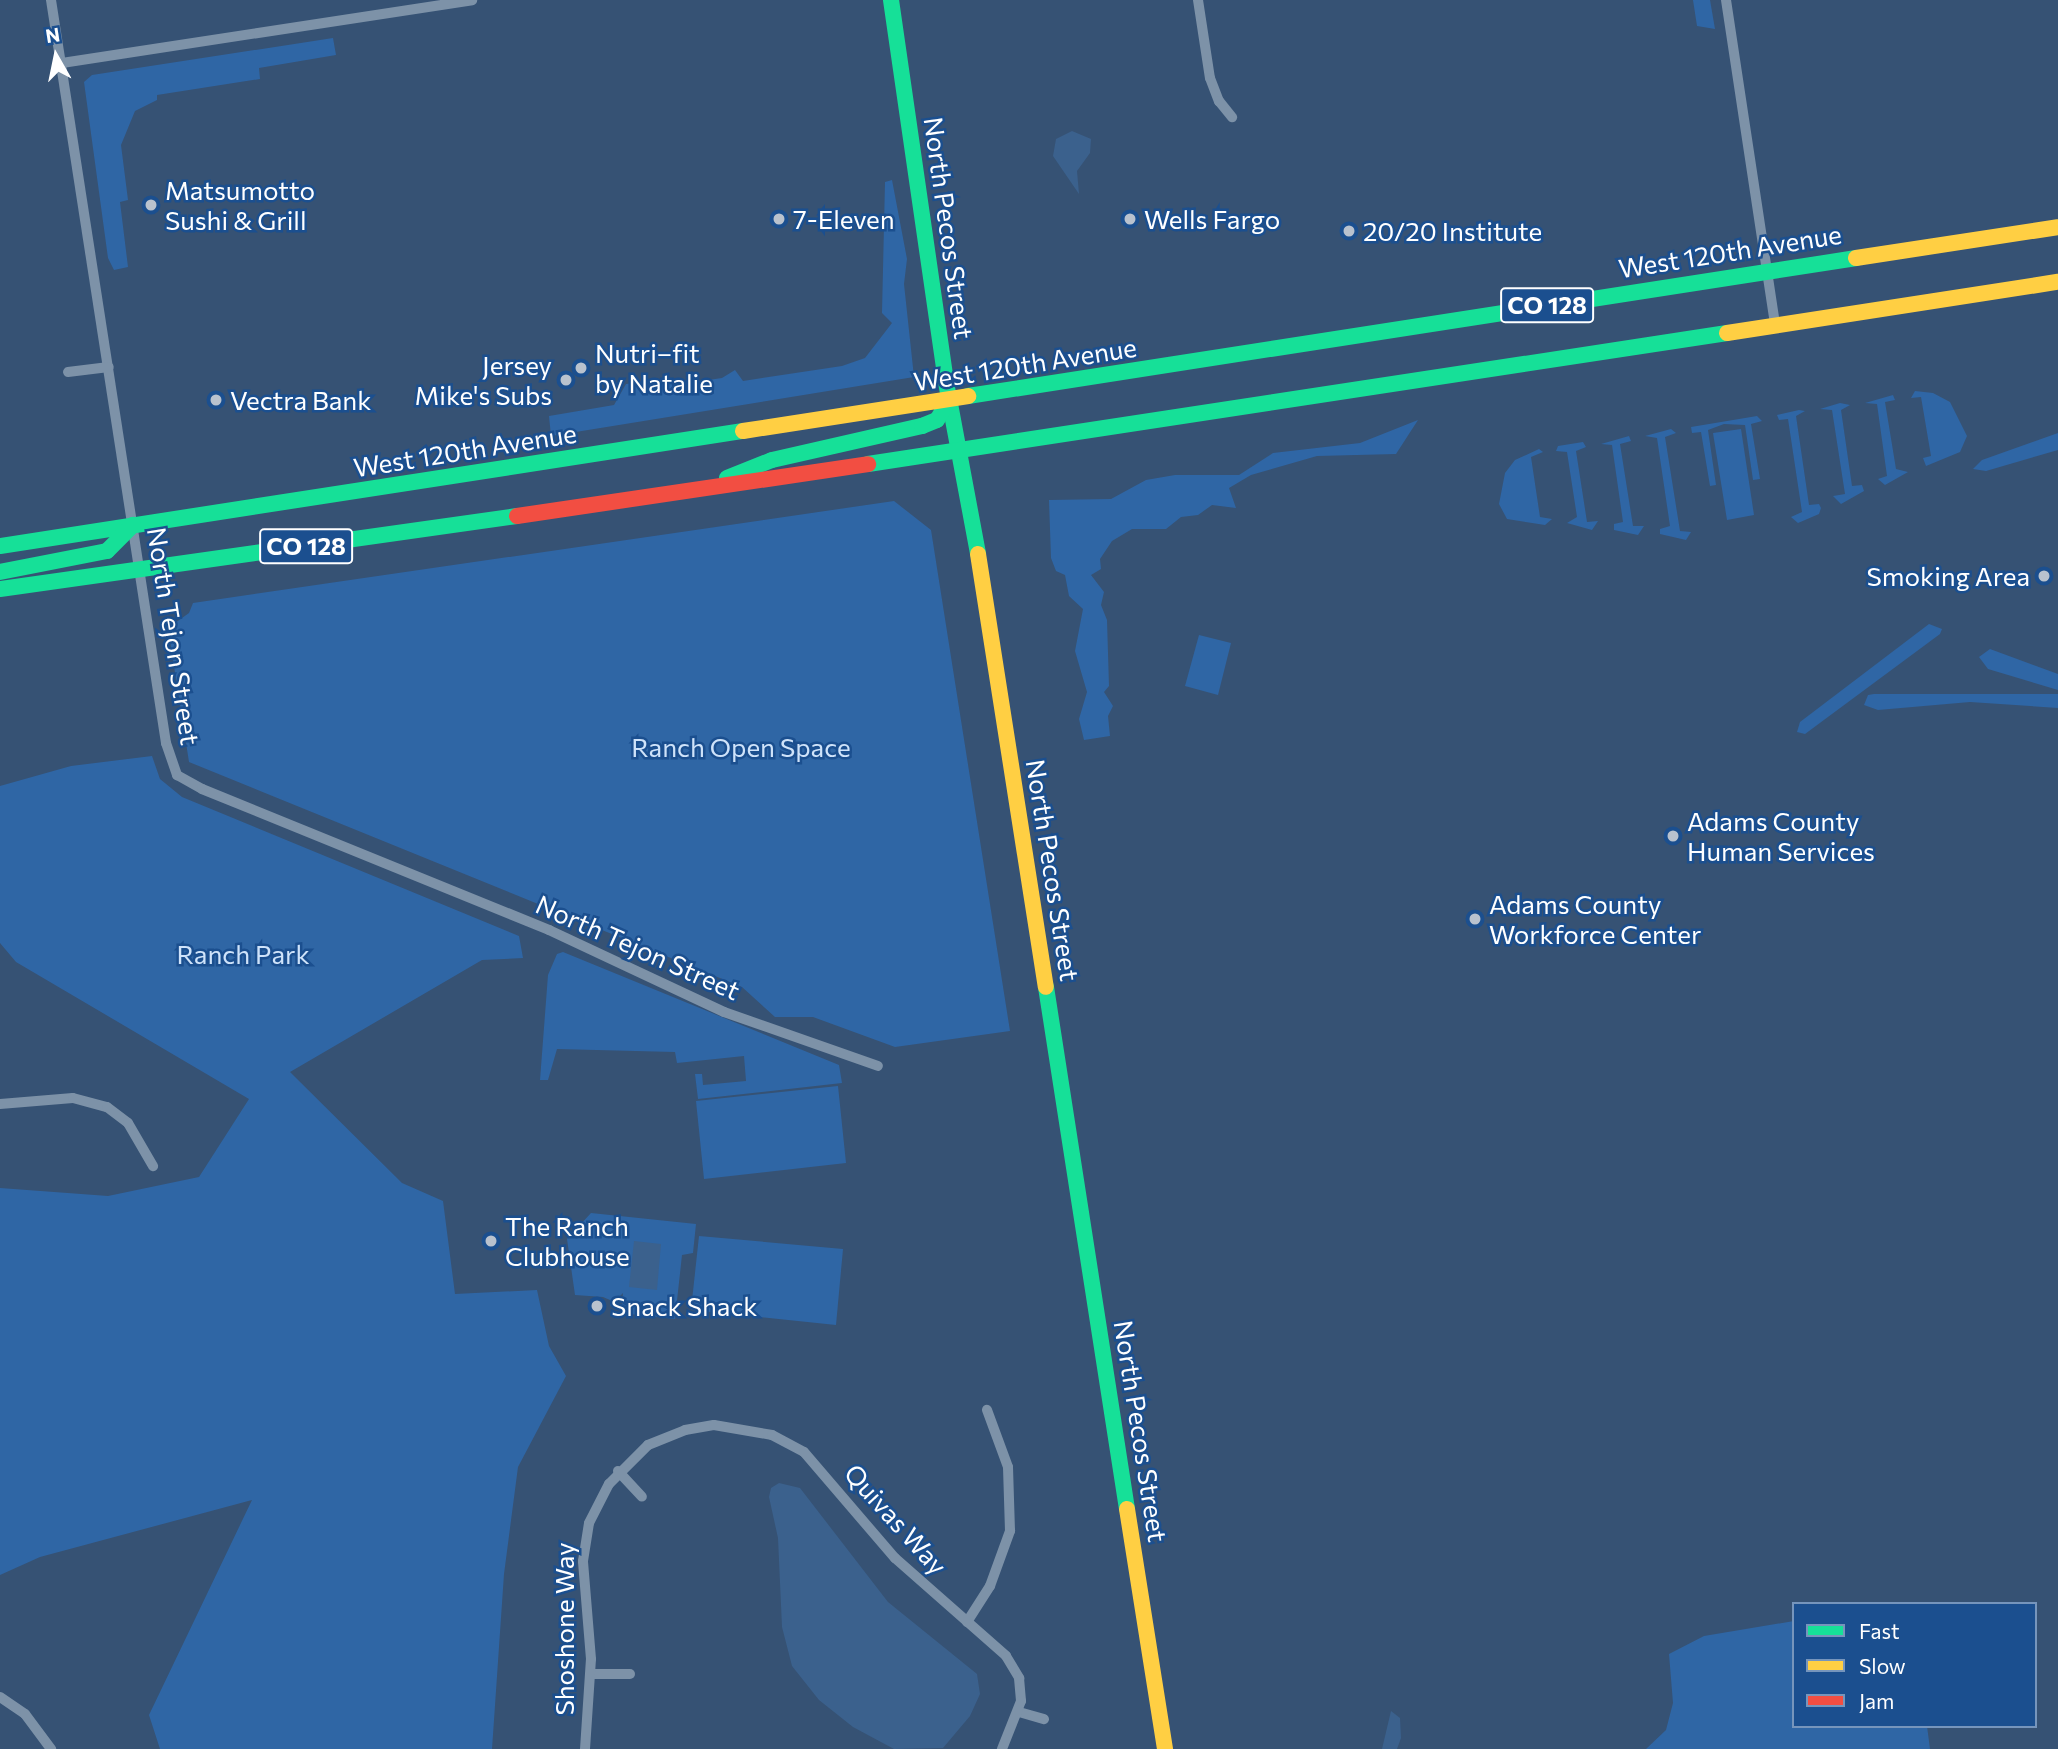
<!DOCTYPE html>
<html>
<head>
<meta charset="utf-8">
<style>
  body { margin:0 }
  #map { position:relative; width:2058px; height:1749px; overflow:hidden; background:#365274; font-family:Commissioner,sans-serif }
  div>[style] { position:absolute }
  .green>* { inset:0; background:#2f66a5 }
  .water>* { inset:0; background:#3b618d }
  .street>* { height:10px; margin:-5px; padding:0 5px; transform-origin:5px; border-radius:5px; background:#7d92a8 }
  .fast>* { height:16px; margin:-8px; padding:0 8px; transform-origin:8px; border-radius:8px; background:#16e098 }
  .slow>* { height:16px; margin:-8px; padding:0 8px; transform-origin:8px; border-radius:8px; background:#ffcf43 }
  .jam>* { height:16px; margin:-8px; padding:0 8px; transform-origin:8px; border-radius:8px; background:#f24e42 }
  .dots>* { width:19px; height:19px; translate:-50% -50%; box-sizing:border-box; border:4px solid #1b4f8f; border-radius:50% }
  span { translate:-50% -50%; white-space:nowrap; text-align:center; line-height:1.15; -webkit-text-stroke:5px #1b4f8f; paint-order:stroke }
  .shield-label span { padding:2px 5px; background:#1b4f8f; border:2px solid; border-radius:5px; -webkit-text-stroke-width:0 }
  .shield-label { font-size:24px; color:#fff; font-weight:700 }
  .poi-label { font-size:26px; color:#fff }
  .left { translate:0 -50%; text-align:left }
  .right { translate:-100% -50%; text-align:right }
  .street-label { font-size:26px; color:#fff }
  .park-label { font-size:26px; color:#cfe3fa }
  .legend { position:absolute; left:1792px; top:1602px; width:245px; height:126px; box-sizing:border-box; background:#1b4f8f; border:2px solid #7695bc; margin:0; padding:9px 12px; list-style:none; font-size:21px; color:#fff }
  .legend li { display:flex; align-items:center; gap:14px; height:35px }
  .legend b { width:35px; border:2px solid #7695bc }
  .north { position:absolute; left:21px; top:21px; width:70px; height:70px; -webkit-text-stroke:5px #1b4f8f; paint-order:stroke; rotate:351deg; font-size:19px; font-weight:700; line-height:28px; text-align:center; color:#fff }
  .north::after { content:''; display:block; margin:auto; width:24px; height:32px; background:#fff; clip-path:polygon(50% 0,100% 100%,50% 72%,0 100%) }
</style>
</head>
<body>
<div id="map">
  <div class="green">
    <div style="clip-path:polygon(1693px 0,1710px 0,1715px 29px,1697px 26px)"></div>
    <div style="clip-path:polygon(333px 38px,336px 55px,259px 68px,260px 79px,157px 95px,157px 100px,135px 111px,121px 145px,128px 200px,120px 202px,128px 267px,114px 270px,108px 258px,84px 82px,92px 75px)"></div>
    <div style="clip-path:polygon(892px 180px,907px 259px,904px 284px,914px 377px,551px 436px,549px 416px,614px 405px,626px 384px,665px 379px,674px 385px,722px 378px,735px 370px,743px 381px,842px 366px,865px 358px,892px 323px,882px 313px,885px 182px)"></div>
    <div style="clip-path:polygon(1915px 391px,1933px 393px,1950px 402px,1967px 436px,1960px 452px,1926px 466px,1923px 458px,1931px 456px,1921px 397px,1911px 398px)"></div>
    <div style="clip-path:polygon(1893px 395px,1895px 400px,1885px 402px,1896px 469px,1908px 472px,1885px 485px,1878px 479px,1887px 476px,1877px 404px,1865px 403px)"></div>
    <div style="clip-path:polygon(1840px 403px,1850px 405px,1841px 410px,1852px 486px,1862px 485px,1864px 491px,1841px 504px,1833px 496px,1845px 494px,1832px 410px,1820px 409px)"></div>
    <div style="clip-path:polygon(1799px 410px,1805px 411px,1796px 416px,1809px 505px,1819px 504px,1821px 508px,1819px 514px,1798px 523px,1791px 517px,1802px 512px,1788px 419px,1779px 420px,1777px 415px)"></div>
    <div style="clip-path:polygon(1757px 416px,1762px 421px,1751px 424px,1760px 479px,1753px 480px,1745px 425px,1724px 424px,1708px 430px,1716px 485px,1710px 486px,1701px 432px,1692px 433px,1691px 427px)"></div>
    <div style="clip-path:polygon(1418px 420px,1396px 454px,1317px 456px,1251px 475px,1229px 488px,1236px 508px,1212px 505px,1198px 515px,1181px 517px,1166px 529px,1132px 529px,1112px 541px,1100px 559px,1101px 569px,1091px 575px,1104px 592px,1101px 605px,1107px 620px,1109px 686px,1104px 692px,1113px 706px,1108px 716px,1110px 736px,1084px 740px,1079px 719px,1087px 692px,1075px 651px,1083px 609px,1069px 596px,1065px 575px,1056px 571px,1051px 558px,1049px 500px,1111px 499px,1146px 480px,1175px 475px,1239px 475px,1273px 453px,1360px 443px)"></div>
    <div style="clip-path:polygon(1671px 429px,1676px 433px,1665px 437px,1680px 531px,1691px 532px,1686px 540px,1660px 534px,1660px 529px,1670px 526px,1657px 438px,1645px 436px)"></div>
    <div style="clip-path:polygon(1741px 429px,1754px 515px,1727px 520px,1713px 433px)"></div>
    <div style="clip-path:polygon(2058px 433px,2058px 450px,1986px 471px,1973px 469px,1982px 460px)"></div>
    <div style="clip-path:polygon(1629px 436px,1631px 441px,1620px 444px,1633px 526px,1644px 526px,1638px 535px,1614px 530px,1614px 524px,1623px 522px,1612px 445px,1601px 444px)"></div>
    <div style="clip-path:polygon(1583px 442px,1586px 447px,1576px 451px,1587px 522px,1598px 521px,1592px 530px,1567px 523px,1577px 517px,1567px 452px,1556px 451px,1558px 446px)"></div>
    <div style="clip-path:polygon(1539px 449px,1543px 452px,1531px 457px,1540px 517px,1552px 519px,1545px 525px,1507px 519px,1499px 504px,1505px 473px,1515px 460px)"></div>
    <div style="clip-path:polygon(894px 501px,931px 530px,1010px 1031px,895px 1047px,813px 1017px,775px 1017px,742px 987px,189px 762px,168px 628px,189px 613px,193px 603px)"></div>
    <div style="clip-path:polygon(1929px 624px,1942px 629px,1940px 634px,1805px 734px,1797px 732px,1800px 722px)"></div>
    <div style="clip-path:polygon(1199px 635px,1231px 643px,1218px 695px,1185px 686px)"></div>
    <div style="clip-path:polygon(1990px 649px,2058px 674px,2058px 690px,1988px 669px,1979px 657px)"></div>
    <div style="clip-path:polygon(1874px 694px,2058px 694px,2058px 708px,1970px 702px,1878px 710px,1864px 705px,1868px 695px)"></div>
    <div style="clip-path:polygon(152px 756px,160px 779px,182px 797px,519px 936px,523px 958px,482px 960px,290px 1072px,402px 1183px,443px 1201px,455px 1294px,537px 1290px,549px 1346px,566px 1376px,518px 1467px,504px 1574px,492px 1749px,160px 1749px,149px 1715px,252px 1500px,40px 1557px,0 1575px,0 1188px,108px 1196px,199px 1177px,249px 1099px,16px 962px,0 943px,0 786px,71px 766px)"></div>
    <div style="clip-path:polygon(563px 952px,839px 1065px,842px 1083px,698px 1099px,695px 1074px,702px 1074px,703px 1085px,746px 1081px,744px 1056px,677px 1063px,675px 1052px,557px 1049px,548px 1080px,540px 1080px,548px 975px,557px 954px)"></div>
    <div style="clip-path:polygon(838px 1086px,846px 1163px,704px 1179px,696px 1101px)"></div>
    <div style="clip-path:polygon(591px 1213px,696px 1224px,693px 1253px,682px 1255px,675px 1319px,621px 1313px,623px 1293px,610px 1306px,610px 1300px,603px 1297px,575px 1295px,567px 1239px)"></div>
    <div style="clip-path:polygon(699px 1236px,843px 1249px,836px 1325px,691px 1310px)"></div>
    <div style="clip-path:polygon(1794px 1621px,1794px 1726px,1927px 1726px,1930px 1749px,1646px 1749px,1666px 1730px,1673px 1703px,1669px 1654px,1704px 1636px)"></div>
  </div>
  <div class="water">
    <div style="clip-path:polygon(1072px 131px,1091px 139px,1090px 153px,1077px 171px,1079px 194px,1053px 156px,1056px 139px)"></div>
    <div style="clip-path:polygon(634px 1241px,661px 1244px,657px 1290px,629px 1287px)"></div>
    <div style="clip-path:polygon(779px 1483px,800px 1488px,888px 1602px,977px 1674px,980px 1694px,970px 1716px,943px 1748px,894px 1749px,853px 1727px,819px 1700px,792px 1666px,782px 1627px,778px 1538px,769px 1497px,771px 1488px)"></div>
    <div style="clip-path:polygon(1391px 1711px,1400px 1718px,1401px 1738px,1397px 1749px,1382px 1749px)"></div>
  </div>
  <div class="street">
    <div style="left:51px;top:0;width:752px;rotate:81.2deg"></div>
    <div style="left:166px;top:743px;width:34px;rotate:71deg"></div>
    <div style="left:177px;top:775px;width:29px;rotate:29deg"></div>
    <div style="left:202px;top:789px;width:375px;rotate:22.1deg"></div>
    <div style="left:549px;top:930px;width:193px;rotate:25.1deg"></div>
    <div style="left:724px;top:1012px;width:163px;rotate:19.3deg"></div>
    <div style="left:1198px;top:0;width:79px;rotate:81.3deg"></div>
    <div style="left:1210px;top:78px;width:25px;rotate:69deg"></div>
    <div style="left:1219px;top:101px;width:21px;rotate:51deg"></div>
    <div style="left:1726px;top:0;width:328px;rotate:81.4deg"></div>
    <div style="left:62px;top:63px;width:415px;rotate:-8.7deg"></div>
    <div style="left:68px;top:372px;width:41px;rotate:-7deg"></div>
    <div style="left:0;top:1104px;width:73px;rotate:-4.7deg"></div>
    <div style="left:73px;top:1098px;width:35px;rotate:15deg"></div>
    <div style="left:107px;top:1107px;width:26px;rotate:37deg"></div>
    <div style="left:128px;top:1123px;width:50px;rotate:59.8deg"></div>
    <div style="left:618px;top:1471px;width:35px;rotate:47deg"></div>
    <div style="left:967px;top:1622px;width:43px;rotate:-57.4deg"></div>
    <div style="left:990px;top:1586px;width:59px;rotate:-70deg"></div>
    <div style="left:1010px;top:1531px;width:64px;rotate:-91.8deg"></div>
    <div style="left:1008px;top:1467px;width:61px;rotate:-110.2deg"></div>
    <div style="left:591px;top:1674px;width:39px"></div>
    <div style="left:0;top:1697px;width:30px;rotate:34deg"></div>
    <div style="left:25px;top:1714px;width:44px;rotate:53.4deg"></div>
    <div style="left:1019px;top:1712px;width:26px;rotate:16deg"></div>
    <div style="left:585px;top:1749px;width:90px;rotate:-86.2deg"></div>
    <div style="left:591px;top:1659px;width:98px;rotate:-94.7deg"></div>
    <div style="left:583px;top:1561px;width:38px;rotate:-81deg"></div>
    <div style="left:589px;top:1523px;width:44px;rotate:-62.9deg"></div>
    <div style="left:609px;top:1484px;width:55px;rotate:-45deg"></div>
    <div style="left:648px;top:1445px;width:40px;rotate:-22deg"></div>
    <div style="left:685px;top:1430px;width:29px;rotate:-10deg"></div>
    <div style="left:714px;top:1425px;width:59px;rotate:9.8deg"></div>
    <div style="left:772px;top:1435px;width:36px;rotate:28deg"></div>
    <div style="left:804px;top:1452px;width:140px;rotate:49.4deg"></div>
    <div style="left:895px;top:1558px;width:148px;rotate:41.4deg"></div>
    <div style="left:1006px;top:1656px;width:26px;rotate:59deg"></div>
    <div style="left:1019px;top:1678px;width:23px;rotate:85deg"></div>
    <div style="left:1021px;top:1701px;width:52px;rotate:111.6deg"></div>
  </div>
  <div class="fast">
    <div style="left:891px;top:0;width:381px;rotate:81.8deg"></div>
    <div style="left:945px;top:377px;width:180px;rotate:79.4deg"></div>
    <div style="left:968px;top:396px;width:899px;rotate:-8.83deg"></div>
    <div style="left:868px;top:464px;width:869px;rotate:-8.67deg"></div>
    <div style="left:727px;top:478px;width:48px;rotate:-21.8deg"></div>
    <div style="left:772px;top:460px;width:154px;rotate:-12.8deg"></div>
    <div style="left:922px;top:426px;width:16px;rotate:-22deg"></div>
    <div style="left:937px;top:420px;width:23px;rotate:-59deg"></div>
    <div style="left:0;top:546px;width:752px;rotate:-8.8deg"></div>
    <div style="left:0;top:572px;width:109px;rotate:-11.1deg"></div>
    <div style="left:107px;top:551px;width:37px;rotate:-45deg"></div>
    <div style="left:0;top:589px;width:522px;rotate:-8.04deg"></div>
    <div style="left:1046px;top:987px;width:528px;rotate:81.18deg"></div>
  </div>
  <div class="slow">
    <div style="left:1856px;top:258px;width:204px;rotate:-8.7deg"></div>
    <div style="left:1727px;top:333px;width:335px;rotate:-8.8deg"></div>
    <div style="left:743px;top:431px;width:228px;rotate:-8.8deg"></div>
    <div style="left:978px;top:554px;width:438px;rotate:81.1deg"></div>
    <div style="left:1127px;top:1509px;width:243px;rotate:81deg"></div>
  </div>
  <div class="jam">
    <div style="left:517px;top:516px;width:355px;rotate:-8.4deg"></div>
  </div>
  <div class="dots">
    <div style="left:151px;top:205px;background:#b9c2ce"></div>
    <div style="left:779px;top:219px;background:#b9c2ce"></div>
    <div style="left:1130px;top:219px;background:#b9c2ce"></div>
    <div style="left:1349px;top:231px;background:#b9c2ce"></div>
    <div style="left:581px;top:368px;background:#b9c2ce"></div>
    <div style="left:566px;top:380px;background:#b9c2ce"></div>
    <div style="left:216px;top:400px;background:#b9c2ce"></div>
    <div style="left:2044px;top:576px;background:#b9c2ce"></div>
    <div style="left:1673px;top:836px;background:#b9c2ce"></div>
    <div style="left:1475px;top:919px;background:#b9c2ce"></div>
    <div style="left:491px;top:1241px;background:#b9c2ce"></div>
    <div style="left:597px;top:1306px;background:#b9c2ce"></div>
  </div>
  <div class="shield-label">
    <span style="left:1547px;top:305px">CO 128</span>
    <span style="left:306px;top:546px">CO 128</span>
  </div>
  <div class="poi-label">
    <span class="left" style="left:165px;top:205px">Matsumotto<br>Sushi &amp; Grill</span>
    <span class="left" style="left:793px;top:219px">7-Eleven</span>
    <span class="left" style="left:1144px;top:219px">Wells Fargo</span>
    <span class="left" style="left:1363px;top:231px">20/20 Institute</span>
    <span class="left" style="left:595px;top:368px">Nutri–fit<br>by Natalie</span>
    <span class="right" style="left:552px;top:380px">Jersey<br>Mike's Subs</span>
    <span class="left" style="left:230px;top:400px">Vectra Bank</span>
    <span class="right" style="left:2030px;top:576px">Smoking Area</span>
    <span class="left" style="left:1687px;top:836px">Adams County<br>Human Services</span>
    <span class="left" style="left:1489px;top:919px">Adams County<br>Workforce Center</span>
    <span class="left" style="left:505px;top:1241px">The Ranch<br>Clubhouse</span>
    <span class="left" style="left:611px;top:1306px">Snack Shack</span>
  </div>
  <div class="street-label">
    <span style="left:949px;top:228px;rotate:82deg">North Pecos Street</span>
    <span style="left:1730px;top:251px;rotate:-9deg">West 120th Avenue</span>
    <span style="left:1025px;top:364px;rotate:-9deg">West 120th Avenue</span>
    <span style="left:465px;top:450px;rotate:-9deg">West 120th Avenue</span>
    <span style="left:174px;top:636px;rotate:81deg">North Tejon Street</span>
    <span style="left:1053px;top:870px;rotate:81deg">North Pecos Street</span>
    <span style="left:638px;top:947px;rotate:24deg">North Tejon Street</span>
    <span style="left:1141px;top:1431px;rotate:81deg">North Pecos Street</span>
    <span style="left:896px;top:1519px;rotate:48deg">Quivas Way</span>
    <span style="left:564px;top:1629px;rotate:-90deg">Shoshone Way</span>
  </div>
  <div class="park-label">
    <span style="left:741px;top:747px">Ranch Open Space</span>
    <span style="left:243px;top:954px">Ranch Park</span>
  </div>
  <ul class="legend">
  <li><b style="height:9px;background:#16e098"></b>Fast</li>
  <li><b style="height:9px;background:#ffcf43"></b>Slow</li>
  <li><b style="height:9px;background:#f24e42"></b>Jam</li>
  </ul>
  <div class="north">N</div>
</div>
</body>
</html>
